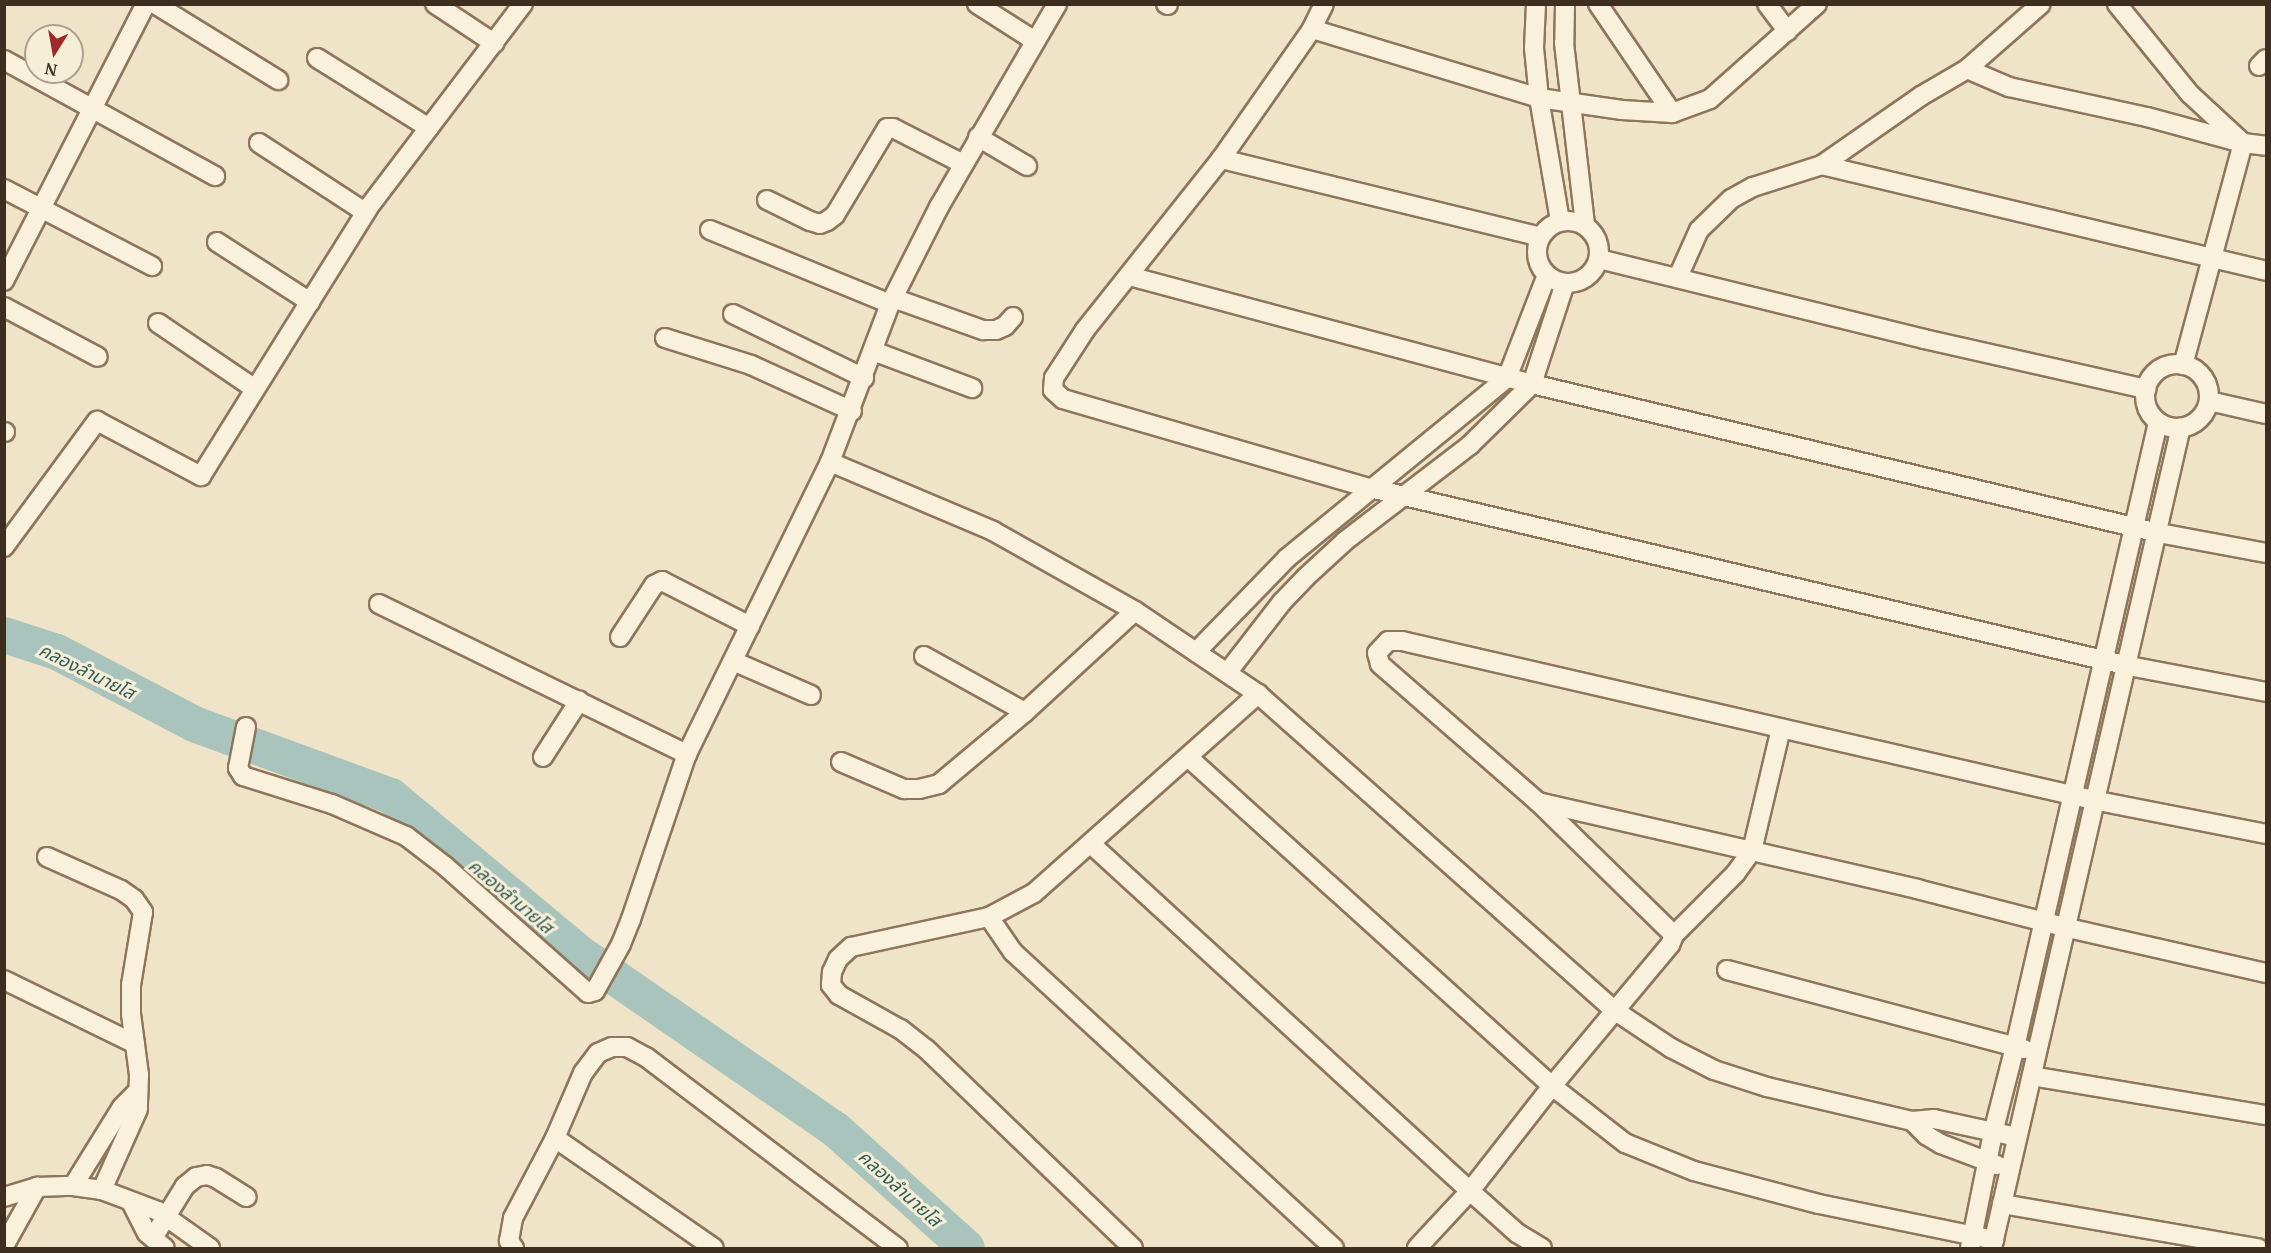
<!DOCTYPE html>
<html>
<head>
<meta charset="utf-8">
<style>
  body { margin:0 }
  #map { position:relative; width:2271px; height:1253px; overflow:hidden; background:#f0e4c8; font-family:"PT Serif","Noto Sans Thai",serif }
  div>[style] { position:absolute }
  .river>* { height:36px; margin:-18px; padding:0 18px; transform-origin:18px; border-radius:18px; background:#a9c4bc }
  .roads { filter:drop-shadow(2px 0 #8d765c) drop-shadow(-2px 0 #8d765c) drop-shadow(0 2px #8d765c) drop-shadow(0 -2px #8d765c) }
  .street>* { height:18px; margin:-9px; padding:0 9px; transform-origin:9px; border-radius:9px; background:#faf1dc }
  .street>.ring { margin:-9px; padding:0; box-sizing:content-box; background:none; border:18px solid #faf1dc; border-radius:50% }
  span { translate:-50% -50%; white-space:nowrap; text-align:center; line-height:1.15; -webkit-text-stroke:6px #f7eed8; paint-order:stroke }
  .water-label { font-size:18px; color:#2f5d5a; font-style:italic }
  .frame { position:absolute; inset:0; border:6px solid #3d2e20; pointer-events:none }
  .north { position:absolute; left:24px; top:24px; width:60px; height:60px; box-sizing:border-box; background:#f7eed8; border:2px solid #ada18e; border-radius:50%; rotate:191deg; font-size:16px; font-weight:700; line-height:24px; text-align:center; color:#3d2e20 }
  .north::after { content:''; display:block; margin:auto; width:21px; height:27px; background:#9e2a2b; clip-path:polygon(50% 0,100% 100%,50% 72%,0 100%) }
</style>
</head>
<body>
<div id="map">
  <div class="river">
    <div style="left:4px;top:635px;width:56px;rotate:17.8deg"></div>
    <div style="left:57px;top:652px;width:155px;rotate:27.7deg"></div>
    <div style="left:194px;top:724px;width:210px;rotate:20.1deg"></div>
    <div style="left:391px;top:796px;width:244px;rotate:39.8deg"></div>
    <div style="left:578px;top:952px;width:313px;rotate:34.6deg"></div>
    <div style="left:836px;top:1130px;width:176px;rotate:42deg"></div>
  </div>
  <div class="roads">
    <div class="street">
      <div style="left:155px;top:4px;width:145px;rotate:31.7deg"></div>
      <div style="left:435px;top:4px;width:71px;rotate:33.5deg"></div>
      <div style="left:977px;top:4px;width:69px;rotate:32.5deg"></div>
      <div style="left:1166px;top:4px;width:2px;rotate:27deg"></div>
      <div style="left:1324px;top:4px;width:28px;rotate:116deg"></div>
      <div style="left:1312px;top:29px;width:159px;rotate:125deg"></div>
      <div style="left:1221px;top:159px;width:218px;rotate:128.5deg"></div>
      <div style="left:1085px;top:330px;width:57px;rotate:122.9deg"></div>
      <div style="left:1054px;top:378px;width:12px;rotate:95deg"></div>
      <div style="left:1053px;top:390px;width:13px;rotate:42deg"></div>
      <div style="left:1063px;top:399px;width:320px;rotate:16.2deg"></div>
      <div style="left:1370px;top:488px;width:780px;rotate:13.2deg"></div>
      <div style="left:2129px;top:666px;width:139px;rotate:10.7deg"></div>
      <div style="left:1536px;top:4px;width:44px;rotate:92.6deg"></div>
      <div style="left:1534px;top:48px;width:50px;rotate:84.3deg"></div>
      <div style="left:1539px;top:98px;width:125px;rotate:80.3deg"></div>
      <div style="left:1565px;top:4px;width:39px;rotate:91deg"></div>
      <div style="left:1564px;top:43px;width:183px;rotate:83.4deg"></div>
      <div style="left:1598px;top:4px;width:132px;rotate:55.8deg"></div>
      <div style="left:1767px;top:4px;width:34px;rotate:53deg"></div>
      <div style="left:2117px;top:4px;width:116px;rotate:51deg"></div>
      <div style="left:2190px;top:94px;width:72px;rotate:42.8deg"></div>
      <div style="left:2243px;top:143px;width:230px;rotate:105.1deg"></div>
      <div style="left:1312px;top:29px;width:237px;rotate:16.9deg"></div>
      <div style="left:1539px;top:98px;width:84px;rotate:8.2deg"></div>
      <div style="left:1622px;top:110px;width:50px;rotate:3.4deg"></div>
      <div style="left:1672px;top:113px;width:40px;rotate:-20.2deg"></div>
      <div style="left:1710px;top:99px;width:143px;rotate:-41.6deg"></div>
      <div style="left:317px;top:58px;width:132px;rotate:32deg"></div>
      <div style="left:4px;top:60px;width:241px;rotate:28.8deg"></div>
      <div style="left:2259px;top:66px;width:10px;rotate:-45deg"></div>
      <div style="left:1967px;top:69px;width:46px;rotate:23.2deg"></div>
      <div style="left:2009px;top:87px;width:141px;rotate:12.3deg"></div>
      <div style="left:2147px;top:117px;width:99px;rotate:15.2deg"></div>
      <div style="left:2243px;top:143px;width:23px;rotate:7deg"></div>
      <div style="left:978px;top:137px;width:57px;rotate:30.6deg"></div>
      <div style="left:259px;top:143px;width:126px;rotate:33.1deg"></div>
      <div style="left:365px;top:212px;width:261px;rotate:-52.8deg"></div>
      <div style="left:1221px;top:159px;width:328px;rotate:13.7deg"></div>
      <div style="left:1822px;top:165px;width:456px;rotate:13.4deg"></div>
      <div style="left:4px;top:189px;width:167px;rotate:27.5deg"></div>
      <div style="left:767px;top:200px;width:48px;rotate:26deg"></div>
      <div style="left:810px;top:221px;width:10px;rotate:17deg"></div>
      <div style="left:820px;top:224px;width:8px;rotate:-23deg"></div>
      <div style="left:827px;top:221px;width:10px;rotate:-37deg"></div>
      <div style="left:835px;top:215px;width:101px;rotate:-59.1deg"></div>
      <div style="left:887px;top:128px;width:6px"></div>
      <div style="left:893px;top:128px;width:79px;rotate:27.2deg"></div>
      <div class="ring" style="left:1537px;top:221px;width:44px;height:44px"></div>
      <div style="left:710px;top:230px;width:195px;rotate:22.3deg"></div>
      <div style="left:217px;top:242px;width:111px;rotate:32.8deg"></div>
      <div style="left:1599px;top:259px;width:335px;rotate:13.8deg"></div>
      <div style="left:1924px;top:339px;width:228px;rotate:12.7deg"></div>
      <div style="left:1129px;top:276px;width:417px;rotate:15deg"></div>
      <div style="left:1532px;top:384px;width:644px;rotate:13.37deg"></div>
      <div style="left:2159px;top:533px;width:109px;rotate:10.6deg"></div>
      <div style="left:1678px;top:277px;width:51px;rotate:-65.9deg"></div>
      <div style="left:1699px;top:230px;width:45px;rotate:-44.1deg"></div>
      <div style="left:1731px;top:199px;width:25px;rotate:-29deg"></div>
      <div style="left:1753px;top:187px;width:72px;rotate:-17.7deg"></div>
      <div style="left:1822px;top:165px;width:121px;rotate:-34.9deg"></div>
      <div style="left:1921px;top:96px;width:53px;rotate:-30.4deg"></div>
      <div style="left:1967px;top:69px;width:98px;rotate:-41.3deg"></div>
      <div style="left:4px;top:281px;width:311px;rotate:-62.9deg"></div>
      <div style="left:893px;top:298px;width:96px;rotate:19.6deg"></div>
      <div style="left:983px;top:330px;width:13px"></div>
      <div style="left:996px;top:330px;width:10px;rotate:-24deg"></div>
      <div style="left:1005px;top:326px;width:12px;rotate:-48deg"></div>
      <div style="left:4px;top:307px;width:106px;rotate:28deg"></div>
      <div style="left:733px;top:314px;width:146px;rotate:26deg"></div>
      <div style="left:158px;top:323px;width:117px;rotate:34.2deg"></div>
      <div style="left:665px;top:338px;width:90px;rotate:17.4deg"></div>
      <div style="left:751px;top:365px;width:111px;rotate:24.5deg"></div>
      <div style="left:873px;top:351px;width:106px;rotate:20.5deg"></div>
      <div class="ring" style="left:2145px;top:364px;width:46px;height:46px"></div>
      <div style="left:2209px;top:401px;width:58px;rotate:12.8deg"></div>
      <div style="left:4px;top:432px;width:1px"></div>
      <div style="left:830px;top:462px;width:177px;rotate:22.9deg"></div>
      <div style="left:993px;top:531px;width:163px;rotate:29.4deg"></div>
      <div style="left:1135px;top:611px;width:148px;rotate:34deg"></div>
      <div style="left:1258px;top:694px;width:476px;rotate:41.6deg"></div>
      <div style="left:1614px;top:1010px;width:69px;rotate:33.7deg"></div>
      <div style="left:1671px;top:1048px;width:48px;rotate:27.1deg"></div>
      <div style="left:1714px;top:1070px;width:56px;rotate:17.8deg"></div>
      <div style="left:1767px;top:1087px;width:149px;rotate:13.2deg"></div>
      <div style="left:1912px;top:1121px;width:22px;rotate:-5deg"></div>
      <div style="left:1934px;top:1119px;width:85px;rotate:12.2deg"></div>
      <div style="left:4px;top:547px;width:157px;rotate:-53.6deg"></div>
      <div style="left:97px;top:421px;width:118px;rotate:27.9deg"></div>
      <div style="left:201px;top:476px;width:314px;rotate:-58deg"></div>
      <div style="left:379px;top:604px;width:343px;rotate:26deg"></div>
      <div style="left:620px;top:637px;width:62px;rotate:-56.8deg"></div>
      <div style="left:654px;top:585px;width:9px;rotate:-27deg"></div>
      <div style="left:662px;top:581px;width:99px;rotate:27.1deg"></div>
      <div style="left:1196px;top:652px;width:131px;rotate:-45.9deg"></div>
      <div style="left:1287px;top:558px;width:284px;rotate:-39.3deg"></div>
      <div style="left:1507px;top:378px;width:110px;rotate:-68.8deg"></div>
      <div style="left:924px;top:656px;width:115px;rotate:29deg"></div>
      <div style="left:733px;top:661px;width:85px;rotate:23.6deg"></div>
      <div style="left:1227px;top:673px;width:90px;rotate:-52.2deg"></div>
      <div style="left:1282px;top:602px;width:35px;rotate:-46deg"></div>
      <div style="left:1306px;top:577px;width:53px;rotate:-42.7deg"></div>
      <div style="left:1345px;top:541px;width:158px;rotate:-37.5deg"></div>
      <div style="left:1470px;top:445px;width:87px;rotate:-44.5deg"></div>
      <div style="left:1532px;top:384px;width:106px;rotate:-71.9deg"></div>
      <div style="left:246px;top:727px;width:42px;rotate:101deg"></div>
      <div style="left:238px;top:768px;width:9px;rotate:58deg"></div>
      <div style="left:243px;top:776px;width:93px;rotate:17.5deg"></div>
      <div style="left:332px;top:804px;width:81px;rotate:23.4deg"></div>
      <div style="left:406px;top:836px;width:49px;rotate:37.6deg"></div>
      <div style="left:445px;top:866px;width:191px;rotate:41.6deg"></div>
      <div style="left:588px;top:993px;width:7px;rotate:-16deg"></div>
      <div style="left:595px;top:991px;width:54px;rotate:-61deg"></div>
      <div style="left:621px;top:944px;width:27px;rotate:-68deg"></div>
      <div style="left:631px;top:919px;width:174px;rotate:-71.3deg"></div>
      <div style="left:687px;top:754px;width:325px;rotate:-63.9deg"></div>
      <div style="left:830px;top:462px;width:169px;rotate:-69.2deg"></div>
      <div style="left:890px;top:304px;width:109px;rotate:-63.2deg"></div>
      <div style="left:939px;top:207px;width:235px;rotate:-59.8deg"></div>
      <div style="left:543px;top:757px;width:67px;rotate:-57.3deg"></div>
      <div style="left:1189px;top:758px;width:489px;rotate:42.1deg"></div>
      <div style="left:1552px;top:1086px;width:93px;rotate:38deg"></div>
      <div style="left:1625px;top:1143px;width:74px;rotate:22.1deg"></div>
      <div style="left:1694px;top:1171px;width:129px;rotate:14.8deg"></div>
      <div style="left:1819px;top:1204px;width:179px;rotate:11.6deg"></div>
      <div style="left:841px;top:762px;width:69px;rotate:23.2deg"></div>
      <div style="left:904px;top:789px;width:15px"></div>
      <div style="left:919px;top:789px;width:21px;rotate:-14deg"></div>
      <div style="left:939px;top:784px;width:112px;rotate:-39.9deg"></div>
      <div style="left:1025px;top:712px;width:149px;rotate:-42.6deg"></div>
      <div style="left:1538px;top:802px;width:389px;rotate:12.9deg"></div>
      <div style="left:1917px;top:889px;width:156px;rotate:14.5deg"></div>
      <div style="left:2068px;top:928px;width:203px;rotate:12.8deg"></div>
      <div style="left:1091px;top:844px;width:514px;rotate:42.48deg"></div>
      <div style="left:1470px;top:1191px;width:63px;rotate:41.8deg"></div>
      <div style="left:1517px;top:1233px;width:29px;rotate:31deg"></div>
      <div style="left:47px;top:857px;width:81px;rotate:24deg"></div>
      <div style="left:121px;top:890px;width:16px;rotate:35deg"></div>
      <div style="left:134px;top:899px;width:16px;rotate:55deg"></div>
      <div style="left:143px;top:912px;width:74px;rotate:99.3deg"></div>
      <div style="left:131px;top:985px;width:29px;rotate:90deg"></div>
      <div style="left:131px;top:1014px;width:62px;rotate:82.5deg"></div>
      <div style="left:139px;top:1075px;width:34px;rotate:92deg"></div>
      <div style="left:138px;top:1109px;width:89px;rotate:114deg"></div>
      <div style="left:989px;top:917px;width:42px;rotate:55.6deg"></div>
      <div style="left:1013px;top:952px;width:437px;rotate:42.7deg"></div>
      <div style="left:1674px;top:935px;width:86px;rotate:-45deg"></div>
      <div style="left:1735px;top:874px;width:29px;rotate:-54deg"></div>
      <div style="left:1752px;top:851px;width:126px;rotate:-76.7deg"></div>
      <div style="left:1727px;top:970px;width:307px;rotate:14.9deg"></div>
      <div style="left:4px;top:980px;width:146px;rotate:26deg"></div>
      <div style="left:2032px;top:1076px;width:237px;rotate:9.5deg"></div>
      <div style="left:1912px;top:1121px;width:20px;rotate:45deg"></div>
      <div style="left:1926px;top:1135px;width:17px;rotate:31deg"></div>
      <div style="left:1941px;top:1144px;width:60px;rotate:20.6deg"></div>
      <div style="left:555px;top:1138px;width:193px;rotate:34.7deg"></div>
      <div style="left:73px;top:1186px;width:93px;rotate:-58.2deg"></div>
      <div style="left:122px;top:1107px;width:23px;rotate:-45deg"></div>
      <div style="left:4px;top:1197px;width:34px;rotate:-17deg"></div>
      <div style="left:37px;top:1187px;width:36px;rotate:-2deg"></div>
      <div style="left:73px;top:1186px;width:29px;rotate:8deg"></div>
      <div style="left:102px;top:1190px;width:60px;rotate:20.6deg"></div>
      <div style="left:158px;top:1211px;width:64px;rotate:35.4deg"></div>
      <div style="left:131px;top:1202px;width:35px;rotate:63deg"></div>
      <div style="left:147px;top:1233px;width:23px;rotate:40deg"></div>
      <div style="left:2002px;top:1204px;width:260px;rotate:9.8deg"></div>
      <div style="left:153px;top:1238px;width:61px;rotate:-58.4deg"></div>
      <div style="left:185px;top:1186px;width:14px;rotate:-39deg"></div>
      <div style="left:196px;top:1177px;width:11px;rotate:-10deg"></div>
      <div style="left:207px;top:1175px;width:9px;rotate:18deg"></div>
      <div style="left:216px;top:1178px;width:36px;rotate:32deg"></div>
      <div style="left:4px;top:1246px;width:68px;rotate:-60.8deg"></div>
      <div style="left:514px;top:1248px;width:9px;rotate:-126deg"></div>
      <div style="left:509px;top:1241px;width:23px;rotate:-80deg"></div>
      <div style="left:513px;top:1218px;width:90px;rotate:-62.3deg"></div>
      <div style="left:555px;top:1138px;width:71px;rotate:-66.7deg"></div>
      <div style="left:583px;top:1073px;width:25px;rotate:-53deg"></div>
      <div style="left:598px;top:1053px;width:15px;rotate:-23deg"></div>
      <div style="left:612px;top:1047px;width:15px"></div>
      <div style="left:627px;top:1047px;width:21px;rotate:28deg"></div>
      <div style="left:646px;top:1057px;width:316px;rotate:37.2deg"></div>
      <div style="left:1133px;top:1248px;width:287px;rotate:-136.1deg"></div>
      <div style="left:926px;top:1049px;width:33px;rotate:-142deg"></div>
      <div style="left:900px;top:1029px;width:70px;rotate:-150.9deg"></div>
      <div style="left:839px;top:995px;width:13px;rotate:-129deg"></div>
      <div style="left:831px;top:985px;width:13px;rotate:-86deg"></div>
      <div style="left:832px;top:972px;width:14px;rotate:-65deg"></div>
      <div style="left:838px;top:959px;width:18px;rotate:-43deg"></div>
      <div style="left:851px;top:947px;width:141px;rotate:-12.3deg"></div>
      <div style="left:989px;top:917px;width:51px;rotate:-28.1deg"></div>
      <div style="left:1034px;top:893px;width:300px;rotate:-41.6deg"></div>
      <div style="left:1417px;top:1248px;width:78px;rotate:-47.1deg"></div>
      <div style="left:1470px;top:1191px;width:133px;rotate:-52deg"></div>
      <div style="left:1552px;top:1086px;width:184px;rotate:-50.1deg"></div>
      <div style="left:1670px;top:945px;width:11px;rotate:-68deg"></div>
      <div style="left:1674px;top:935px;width:190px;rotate:-135.6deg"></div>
      <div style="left:1538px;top:802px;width:210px;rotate:-138.9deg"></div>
      <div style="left:1380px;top:664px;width:11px;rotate:-105deg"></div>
      <div style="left:1377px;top:653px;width:16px;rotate:-47deg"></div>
      <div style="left:1388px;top:641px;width:14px"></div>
      <div style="left:1402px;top:641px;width:714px;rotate:12.95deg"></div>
      <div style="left:2098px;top:801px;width:171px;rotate:11.1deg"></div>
      <div style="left:1970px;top:1248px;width:117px;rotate:-78.7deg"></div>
      <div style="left:1993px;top:1133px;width:89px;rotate:-75.7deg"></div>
      <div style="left:2015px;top:1047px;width:641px;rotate:-77.11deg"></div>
      <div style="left:1992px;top:1248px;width:842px;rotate:-77.04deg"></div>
    </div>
  </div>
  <div class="water-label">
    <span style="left:87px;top:671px;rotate:26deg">คลองลำนายโส</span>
    <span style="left:511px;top:896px;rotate:40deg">คลองลำนายโส</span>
    <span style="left:900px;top:1188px;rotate:42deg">คลองลำนายโส</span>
  </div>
  <div class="frame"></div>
  <div class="north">N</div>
</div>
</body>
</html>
